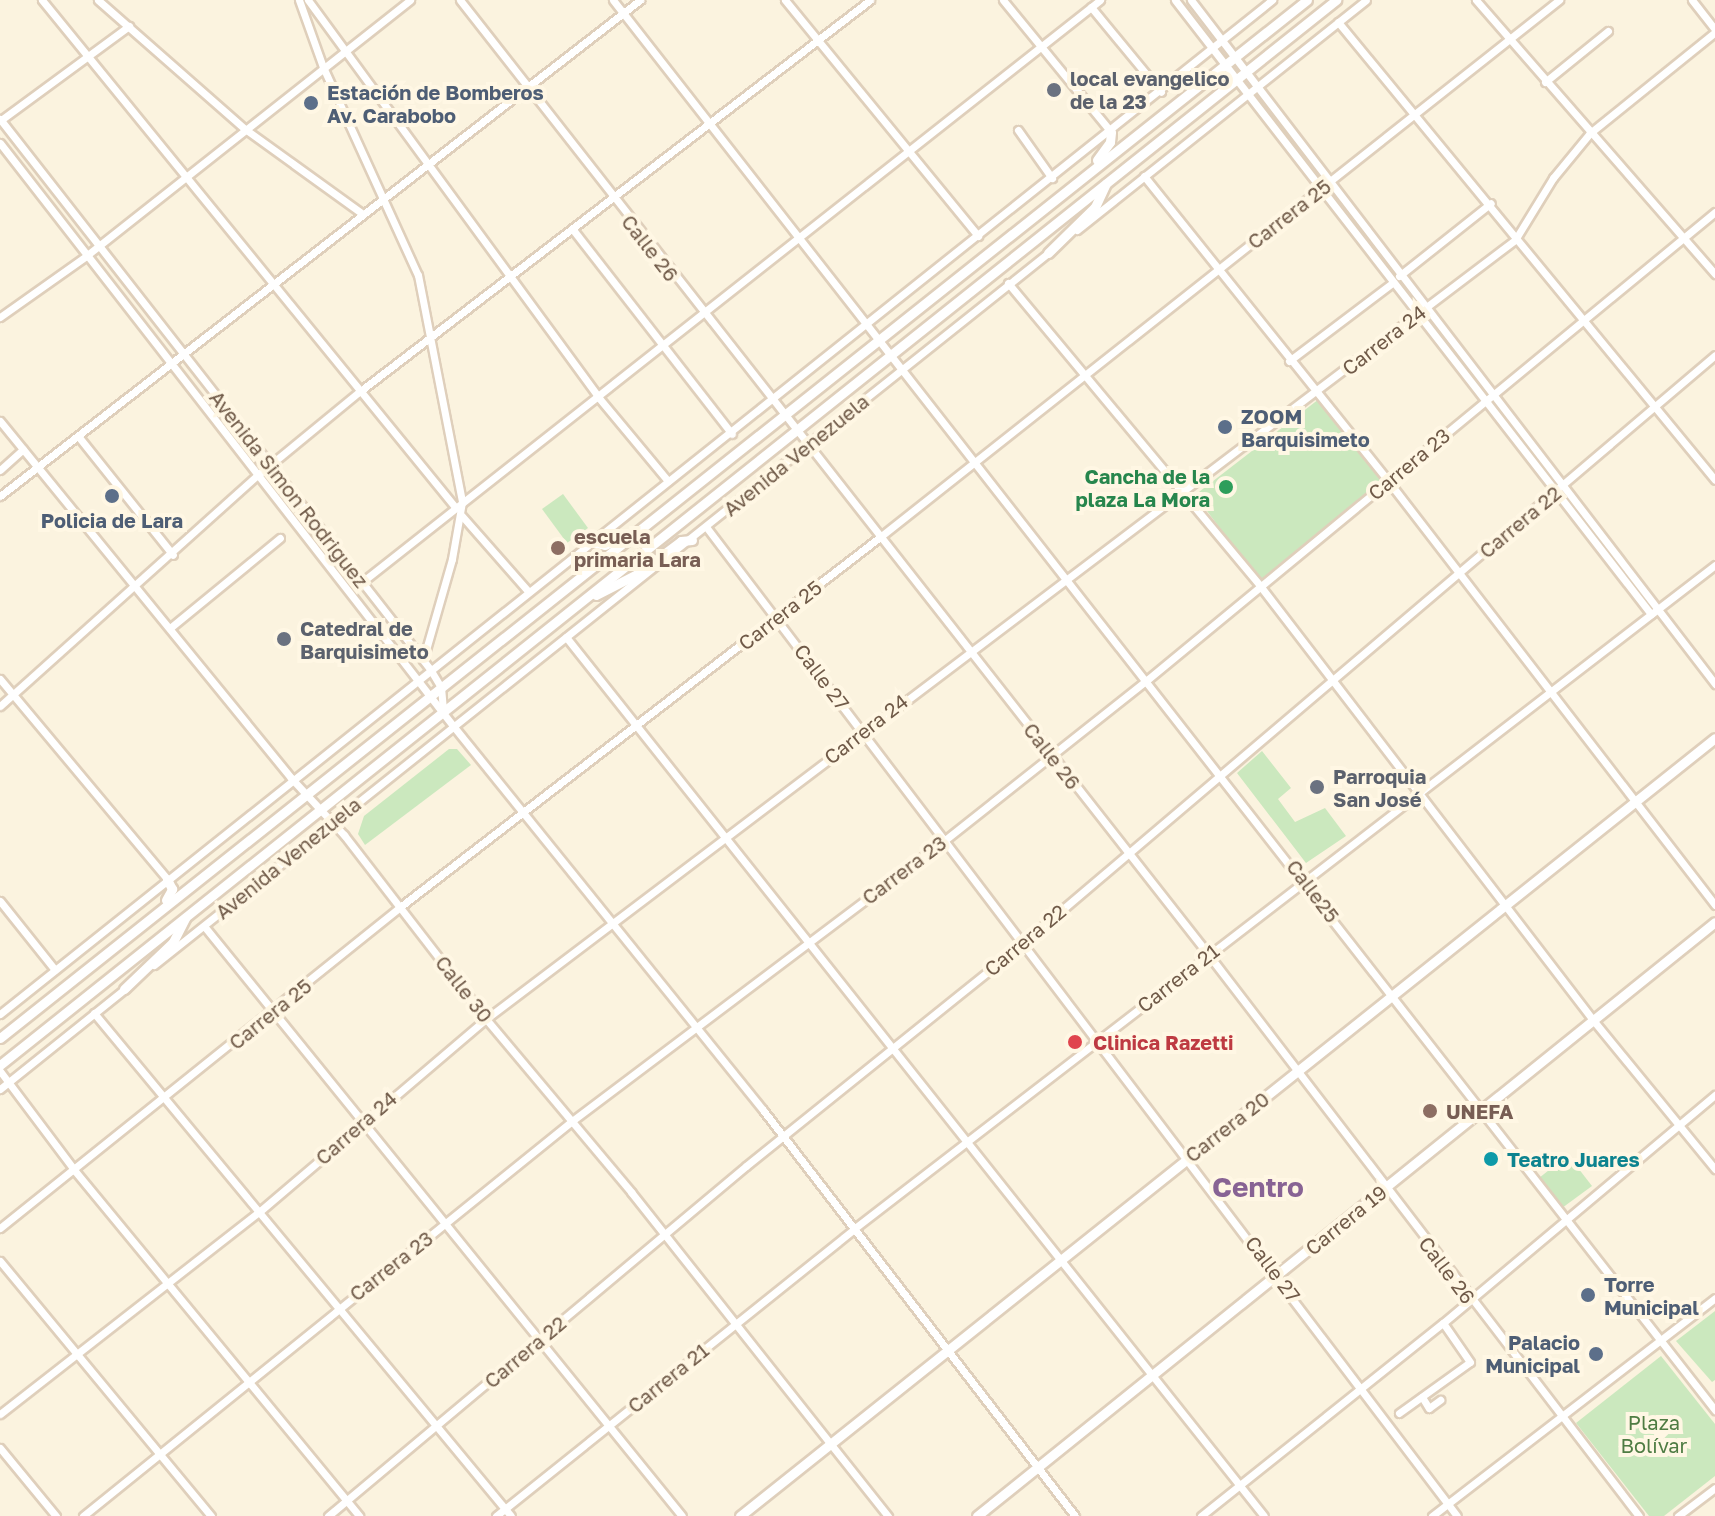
<!DOCTYPE html>
<html>
<head>
<meta charset="utf-8">
<style>
  body { margin:0 }
  #map { position:relative; width:1715px; height:1516px; overflow:hidden; background:#fbf3df; font-family:"Golos Text",sans-serif }
  div>[style] { position:absolute }
  .green>* { inset:0; background:#cbe8be }
  .roads { filter:drop-shadow(2px 0 #dfcfbb) drop-shadow(-2px 0 #dfcfbb) drop-shadow(0 2px #dfcfbb) drop-shadow(0 -2px #dfcfbb) }
  .street>* { height:7px; margin:-3.5px; padding:0 3.5px; transform-origin:3.5px; border-radius:3.5px; background:#fff }
  .secondary>* { height:9px; margin:-4.5px; padding:0 4.5px; transform-origin:4.5px; border-radius:4.5px; background:#fff }
  .dots>* { width:22px; height:22px; translate:-50% -50%; box-sizing:border-box; border:4px solid #fff7e4; border-radius:50% }
  span { translate:-50% -50%; white-space:nowrap; text-align:center; line-height:1.15; -webkit-text-stroke:8px #fff7e4; paint-order:stroke }
  .worship-label { font-size:20px; color:#5b616d; font-weight:700 }
  .left { translate:0 -50%; text-align:left }
  .service-label { font-size:20px; color:#4e5e75; font-weight:700 }
  .right { translate:-100% -50%; text-align:right }
  .street-label { font-size:20px; color:#705a48 }
  .leisure-label { font-size:20px; color:#27864d; font-weight:700 }
  .education-label { font-size:20px; color:#785e54; font-weight:700 }
  .health-label { font-size:20px; color:#be3a42; font-weight:700 }
  .culture-label { font-size:20px; color:#0d838f; font-weight:700 }
  .park-label { font-size:20px; color:#4f7c43 }
  .district-label { font-size:28px; color:#886394; font-weight:700 }
</style>
</head>
<body>
<div id="map">
  <div class="green">
    <div style="clip-path:polygon(1319px 399px,1387px 482px,1261px 583px,1195px 495px)"></div>
    <div style="clip-path:polygon(563px 494px,588px 528px,567px 543px,542px 509px)"></div>
    <div style="clip-path:polygon(449px 749px,457px 749px,471px 765px,365px 845px,358px 834px,364px 816px)"></div>
    <div style="clip-path:polygon(1262px 751px,1291px 788px,1278px 799px,1295px 822px,1325px 808px,1346px 836px,1306px 863px,1237px 773px)"></div>
    <div style="clip-path:polygon(1568px 1155px,1592px 1186px,1562px 1208px,1539px 1178px)"></div>
    <div style="clip-path:polygon(1715px 1311px,1715px 1380px,1712px 1382px,1676px 1341px)"></div>
    <div style="clip-path:polygon(1661px 1356px,1715px 1424px,1715px 1476px,1664px 1516px,1649px 1516px,1576px 1423px)"></div>
  </div>
  <div class="roads">
    <div class="street">
      <div style="left:42px;top:0;width:654px;rotate:50.83deg"></div>
      <div style="left:98px;top:0;width:196px;rotate:41.3deg"></div>
      <div style="left:245px;top:129px;width:145px;rotate:35.8deg"></div>
      <div style="left:299px;top:0;width:71px;rotate:70.3deg"></div>
      <div style="left:323px;top:67px;width:229px;rotate:65.5deg"></div>
      <div style="left:418px;top:275px;width:231px;rotate:79deg"></div>
      <div style="left:462px;top:502px;width:58px;rotate:100deg"></div>
      <div style="left:452px;top:559px;width:105px;rotate:106deg"></div>
      <div style="left:308px;top:0;width:493px;rotate:53.8deg"></div>
      <div style="left:599px;top:398px;width:108px;rotate:50.3deg"></div>
      <div style="left:460px;top:0;width:1212px;rotate:51.9deg"></div>
      <div style="left:1208px;top:954px;width:708px;rotate:52.52deg"></div>
      <div style="left:613px;top:0;width:1790px;rotate:51.99deg"></div>
      <div style="left:785px;top:0;width:305px;rotate:50.7deg"></div>
      <div style="left:1003px;top:0;width:171px;rotate:50.7deg"></div>
      <div style="left:1175px;top:0;width:777px;rotate:52.22deg"></div>
      <div style="left:1191px;top:0;width:862px;rotate:52.54deg"></div>
      <div style="left:1476px;top:0;width:364px;rotate:48.9deg"></div>
      <div style="left:1692px;top:0;width:37px;rotate:52deg"></div>
      <div style="left:1091px;top:7px;width:110px;rotate:50.5deg"></div>
      <div style="left:1338px;top:22px;width:593px;rotate:50.54deg"></div>
      <div style="left:1545px;top:82px;width:81px;rotate:-39deg"></div>
      <div style="left:0;top:119px;width:698px;rotate:51.98deg"></div>
      <div style="left:430px;top:669px;width:21px;rotate:59deg"></div>
      <div style="left:441px;top:687px;width:24px;rotate:85deg"></div>
      <div style="left:1px;top:120px;width:159px;rotate:-36.3deg"></div>
      <div style="left:1018px;top:130px;width:59px;rotate:54.7deg"></div>
      <div style="left:0;top:143px;width:740px;rotate:52.14deg"></div>
      <div style="left:454px;top:727px;width:492px;rotate:51.1deg"></div>
      <div style="left:763px;top:1110px;width:512px;rotate:52.46deg"></div>
      <div style="left:1144px;top:176px;width:392px;rotate:51.3deg"></div>
      <div style="left:1389px;top:482px;width:534px;rotate:52.38deg"></div>
      <div style="left:1077px;top:230px;width:369px;rotate:-38.5deg"></div>
      <div style="left:574px;top:231px;width:257px;rotate:52.1deg"></div>
      <div style="left:1399px;top:276px;width:117px;rotate:-38.4deg"></div>
      <div style="left:1008px;top:283px;width:396px;rotate:50.2deg"></div>
      <div style="left:1261px;top:587px;width:546px;rotate:52.52deg"></div>
      <div style="left:1593px;top:1020px;width:193px;rotate:50.7deg"></div>
      <div style="left:0;top:317px;width:105px;rotate:-35.3deg"></div>
      <div style="left:86px;top:256px;width:413px;rotate:-38.3deg"></div>
      <div style="left:1289px;top:361px;width:129px;rotate:-37.1deg"></div>
      <div style="left:0;top:421px;width:461px;rotate:50.8deg"></div>
      <div style="left:291px;top:778px;width:78px;rotate:47.1deg"></div>
      <div style="left:344px;top:835px;width:232px;rotate:52.3deg"></div>
      <div style="left:486px;top:1019px;width:226px;rotate:50deg"></div>
      <div style="left:631px;top:1192px;width:414px;rotate:51.6deg"></div>
      <div style="left:78px;top:436px;width:152px;rotate:51.4deg"></div>
      <div style="left:0;top:470px;width:31px;rotate:-42deg"></div>
      <div style="left:0;top:496px;width:810px;rotate:-37.78deg"></div>
      <div style="left:462px;top:516px;width:100px;rotate:48.7deg"></div>
      <div style="left:707px;top:528px;width:1240px;rotate:52.8deg"></div>
      <div style="left:362px;top:582px;width:940px;rotate:-38.26deg"></div>
      <div style="left:170px;top:628px;width:142px;rotate:-39.3deg"></div>
      <div style="left:566px;top:637px;width:1122px;rotate:51.55deg"></div>
      <div style="left:0;top:679px;width:261px;rotate:50.1deg"></div>
      <div style="left:0;top:706px;width:348px;rotate:-41.9deg"></div>
      <div style="left:259px;top:474px;width:129px;rotate:-39.4deg"></div>
      <div style="left:359px;top:392px;width:644px;rotate:-37.49deg"></div>
      <div style="left:0;top:901px;width:88px;rotate:51.4deg"></div>
      <div style="left:204px;top:926px;width:759px;rotate:50.99deg"></div>
      <div style="left:154px;top:965px;width:1148px;rotate:-38.53deg"></div>
      <div style="left:94px;top:1013px;width:653px;rotate:50.34deg"></div>
      <div style="left:0;top:1014px;width:1627px;rotate:-38.56deg"></div>
      <div style="left:0;top:1071px;width:125px;rotate:53.1deg"></div>
      <div style="left:75px;top:1171px;width:447px;rotate:50.5deg"></div>
      <div style="left:0;top:1089px;width:161px;rotate:-38.7deg"></div>
      <div style="left:0;top:1228px;width:513px;rotate:-38.75deg"></div>
      <div style="left:400px;top:907px;width:606px;rotate:-37.63deg"></div>
      <div style="left:880px;top:537px;width:866px;rotate:-38.34deg"></div>
      <div style="left:0;top:1261px;width:331px;rotate:50.4deg"></div>
      <div style="left:1422px;top:1397px;width:13px;rotate:58deg"></div>
      <div style="left:1429px;top:1408px;width:14px;rotate:-36deg"></div>
      <div style="left:1399px;top:1413px;width:87px;rotate:-35.7deg"></div>
      <div style="left:1470px;top:1362px;width:47px;rotate:-124.7deg"></div>
      <div style="left:0;top:1414px;width:328px;rotate:-38deg"></div>
      <div style="left:259px;top:1212px;width:298px;rotate:-40.4deg"></div>
      <div style="left:486px;top:1019px;width:1291px;rotate:-37.13deg"></div>
      <div style="left:1515px;top:240px;width:73px;rotate:-58.5deg"></div>
      <div style="left:1553px;top:178px;width:58px;rotate:-50.6deg"></div>
      <div style="left:1590px;top:133px;width:161px;rotate:-38.9deg"></div>
      <div style="left:0;top:1448px;width:88px;rotate:50.5deg"></div>
      <div style="left:83px;top:1516px;width:629px;rotate:-38.93deg"></div>
      <div style="left:572px;top:1121px;width:467px;rotate:-37deg"></div>
      <div style="left:945px;top:840px;width:258px;rotate:-38.4deg"></div>
      <div style="left:1147px;top:680px;width:736px;rotate:-39.49deg"></div>
      <div style="left:328px;top:1516px;width:545px;rotate:-39.94deg"></div>
      <div style="left:746px;top:1166px;width:356px;rotate:-38.8deg"></div>
      <div style="left:1023px;top:943px;width:908px;rotate:-40.35deg"></div>
      <div style="left:496px;top:1516px;width:460px;rotate:-38.7deg"></div>
      <div style="left:855px;top:1228px;width:1086px;rotate:-37.63deg"></div>
      <div style="left:1201px;top:1516px;width:310px;rotate:-38.6deg"></div>
      <div style="left:1443px;top:1323px;width:355px;rotate:-40deg"></div>
      <div style="left:1432px;top:1516px;width:357px;rotate:-37.6deg"></div>
      <div style="left:1678px;top:1516px;width:46px;rotate:-37.1deg"></div>
    </div>
    <div class="secondary">
      <div style="left:1097px;top:160px;width:22px;rotate:-54deg"></div>
      <div style="left:1110px;top:142px;width:10px;rotate:-84deg"></div>
      <div style="left:1048px;top:253px;width:66px;rotate:-44.4deg"></div>
      <div style="left:1095px;top:207px;width:26px;rotate:-65deg"></div>
      <div style="left:590px;top:542px;width:15px;rotate:11deg"></div>
      <div style="left:605px;top:545px;width:21px;rotate:-25deg"></div>
      <div style="left:596px;top:595px;width:46px;rotate:-27.1deg"></div>
      <div style="left:637px;top:574px;width:55px;rotate:-36.9deg"></div>
      <div style="left:681px;top:541px;width:11px;rotate:-5deg"></div>
      <div style="left:166px;top:900px;width:13px;rotate:-61deg"></div>
      <div style="left:172px;top:889px;width:11px;rotate:-117deg"></div>
      <div style="left:124px;top:989px;width:68px;rotate:-43.8deg"></div>
      <div style="left:173px;top:942px;width:27px;rotate:-63deg"></div>
      <div style="left:0;top:1038px;width:1669px;rotate:-38.46deg"></div>
      <div style="left:0;top:1065px;width:1709px;rotate:-38.56deg"></div>
      <div style="left:740px;top:1516px;width:1247px;rotate:-38.59deg"></div>
      <div style="left:977px;top:1516px;width:947px;rotate:-38.83deg"></div>
    </div>
  </div>
  <div class="dots">
    <div style="left:1054px;top:90px;background:#6b7280"></div>
    <div style="left:311px;top:103px;background:#5c6f8a"></div>
    <div style="left:1225px;top:427px;background:#5c6f8a"></div>
    <div style="left:1226px;top:487px;background:#2e9e5b"></div>
    <div style="left:112px;top:496px;background:#5c6f8a"></div>
    <div style="left:558px;top:548px;background:#8d6e63"></div>
    <div style="left:284px;top:639px;background:#6b7280"></div>
    <div style="left:1317px;top:787px;background:#6b7280"></div>
    <div style="left:1075px;top:1042px;background:#e0444e"></div>
    <div style="left:1430px;top:1111px;background:#8d6e63"></div>
    <div style="left:1491px;top:1159px;background:#0f9aa8"></div>
    <div style="left:1588px;top:1295px;background:#5c6f8a"></div>
    <div style="left:1596px;top:1354px;background:#5c6f8a"></div>
  </div>
  <div class="worship-label">
    <span class="left" style="left:1070px;top:90px">local evangelico<br>de la 23</span>
    <span class="left" style="left:300px;top:640px">Catedral de<br>Barquisimeto</span>
    <span class="left" style="left:1333px;top:788px">Parroquia<br>San José</span>
  </div>
  <div class="service-label">
    <span class="left" style="left:327px;top:104px">Estación de Bomberos<br>Av. Carabobo</span>
    <span class="left" style="left:1241px;top:428px">ZOOM<br>Barquisimeto</span>
    <span style="left:112px;top:520px">Policia de Lara</span>
    <span class="left" style="left:1604px;top:1296px">Torre<br>Municipal</span>
    <span class="right" style="left:1580px;top:1354px">Palacio<br>Municipal</span>
  </div>
  <div class="street-label">
    <span style="left:1289px;top:214px;rotate:-38deg">Carrera 25</span>
    <span style="left:650px;top:248px;rotate:52deg">Calle 26</span>
    <span style="left:1384px;top:340px;rotate:-38deg">Carrera 24</span>
    <span style="left:796px;top:455px;rotate:-39deg">Avenida Venezuela</span>
    <span style="left:1409px;top:464px;rotate:-40deg">Carrera 23</span>
    <span style="left:289px;top:489px;rotate:52deg">Avenida Simon Rodriguez</span>
    <span style="left:1520px;top:522px;rotate:-40deg">Carrera 22</span>
    <span style="left:780px;top:615px;rotate:-38deg">Carrera 25</span>
    <span style="left:822px;top:677px;rotate:53deg">Calle 27</span>
    <span style="left:866px;top:729px;rotate:-38deg">Carrera 24</span>
    <span style="left:1052px;top:756px;rotate:52deg">Calle 26</span>
    <span style="left:288px;top:858px;rotate:-39deg">Avenida Venezuela</span>
    <span style="left:904px;top:870px;rotate:-37deg">Carrera 23</span>
    <span style="left:1313px;top:891px;rotate:53deg">Calle25</span>
    <span style="left:1025px;top:940px;rotate:-40deg">Carrera 22</span>
    <span style="left:1178px;top:978px;rotate:-38deg">Carrera 21</span>
    <span style="left:464px;top:989px;rotate:52deg">Calle 30</span>
    <span style="left:270px;top:1014px;rotate:-39deg">Carrera 25</span>
    <span style="left:1227px;top:1127px;rotate:-38deg">Carrera 20</span>
    <span style="left:356px;top:1128px;rotate:-41deg">Carrera 24</span>
    <span style="left:1346px;top:1220px;rotate:-39deg">Carrera 19</span>
    <span style="left:391px;top:1266px;rotate:-38deg">Carrera 23</span>
    <span style="left:1273px;top:1269px;rotate:53deg">Calle 27</span>
    <span style="left:1447px;top:1270px;rotate:53deg">Calle 26</span>
    <span style="left:525px;top:1352px;rotate:-40deg">Carrera 22</span>
    <span style="left:668px;top:1378px;rotate:-39deg">Carrera 21</span>
  </div>
  <div class="leisure-label">
    <span class="right" style="left:1210px;top:488px">Cancha de la<br>plaza La Mora</span>
  </div>
  <div class="education-label">
    <span class="left" style="left:574px;top:548px">escuela<br>primaria Lara</span>
    <span class="left" style="left:1446px;top:1111px">UNEFA</span>
  </div>
  <div class="health-label">
    <span class="left" style="left:1093px;top:1042px">Clinica Razetti</span>
  </div>
  <div class="culture-label">
    <span class="left" style="left:1507px;top:1159px">Teatro Juares</span>
  </div>
  <div class="park-label">
    <span style="left:1654px;top:1434px">Plaza<br>Bolívar</span>
  </div>
  <div class="district-label">
    <span style="left:1258px;top:1187px">Centro</span>
  </div>
</div>
</body>
</html>
